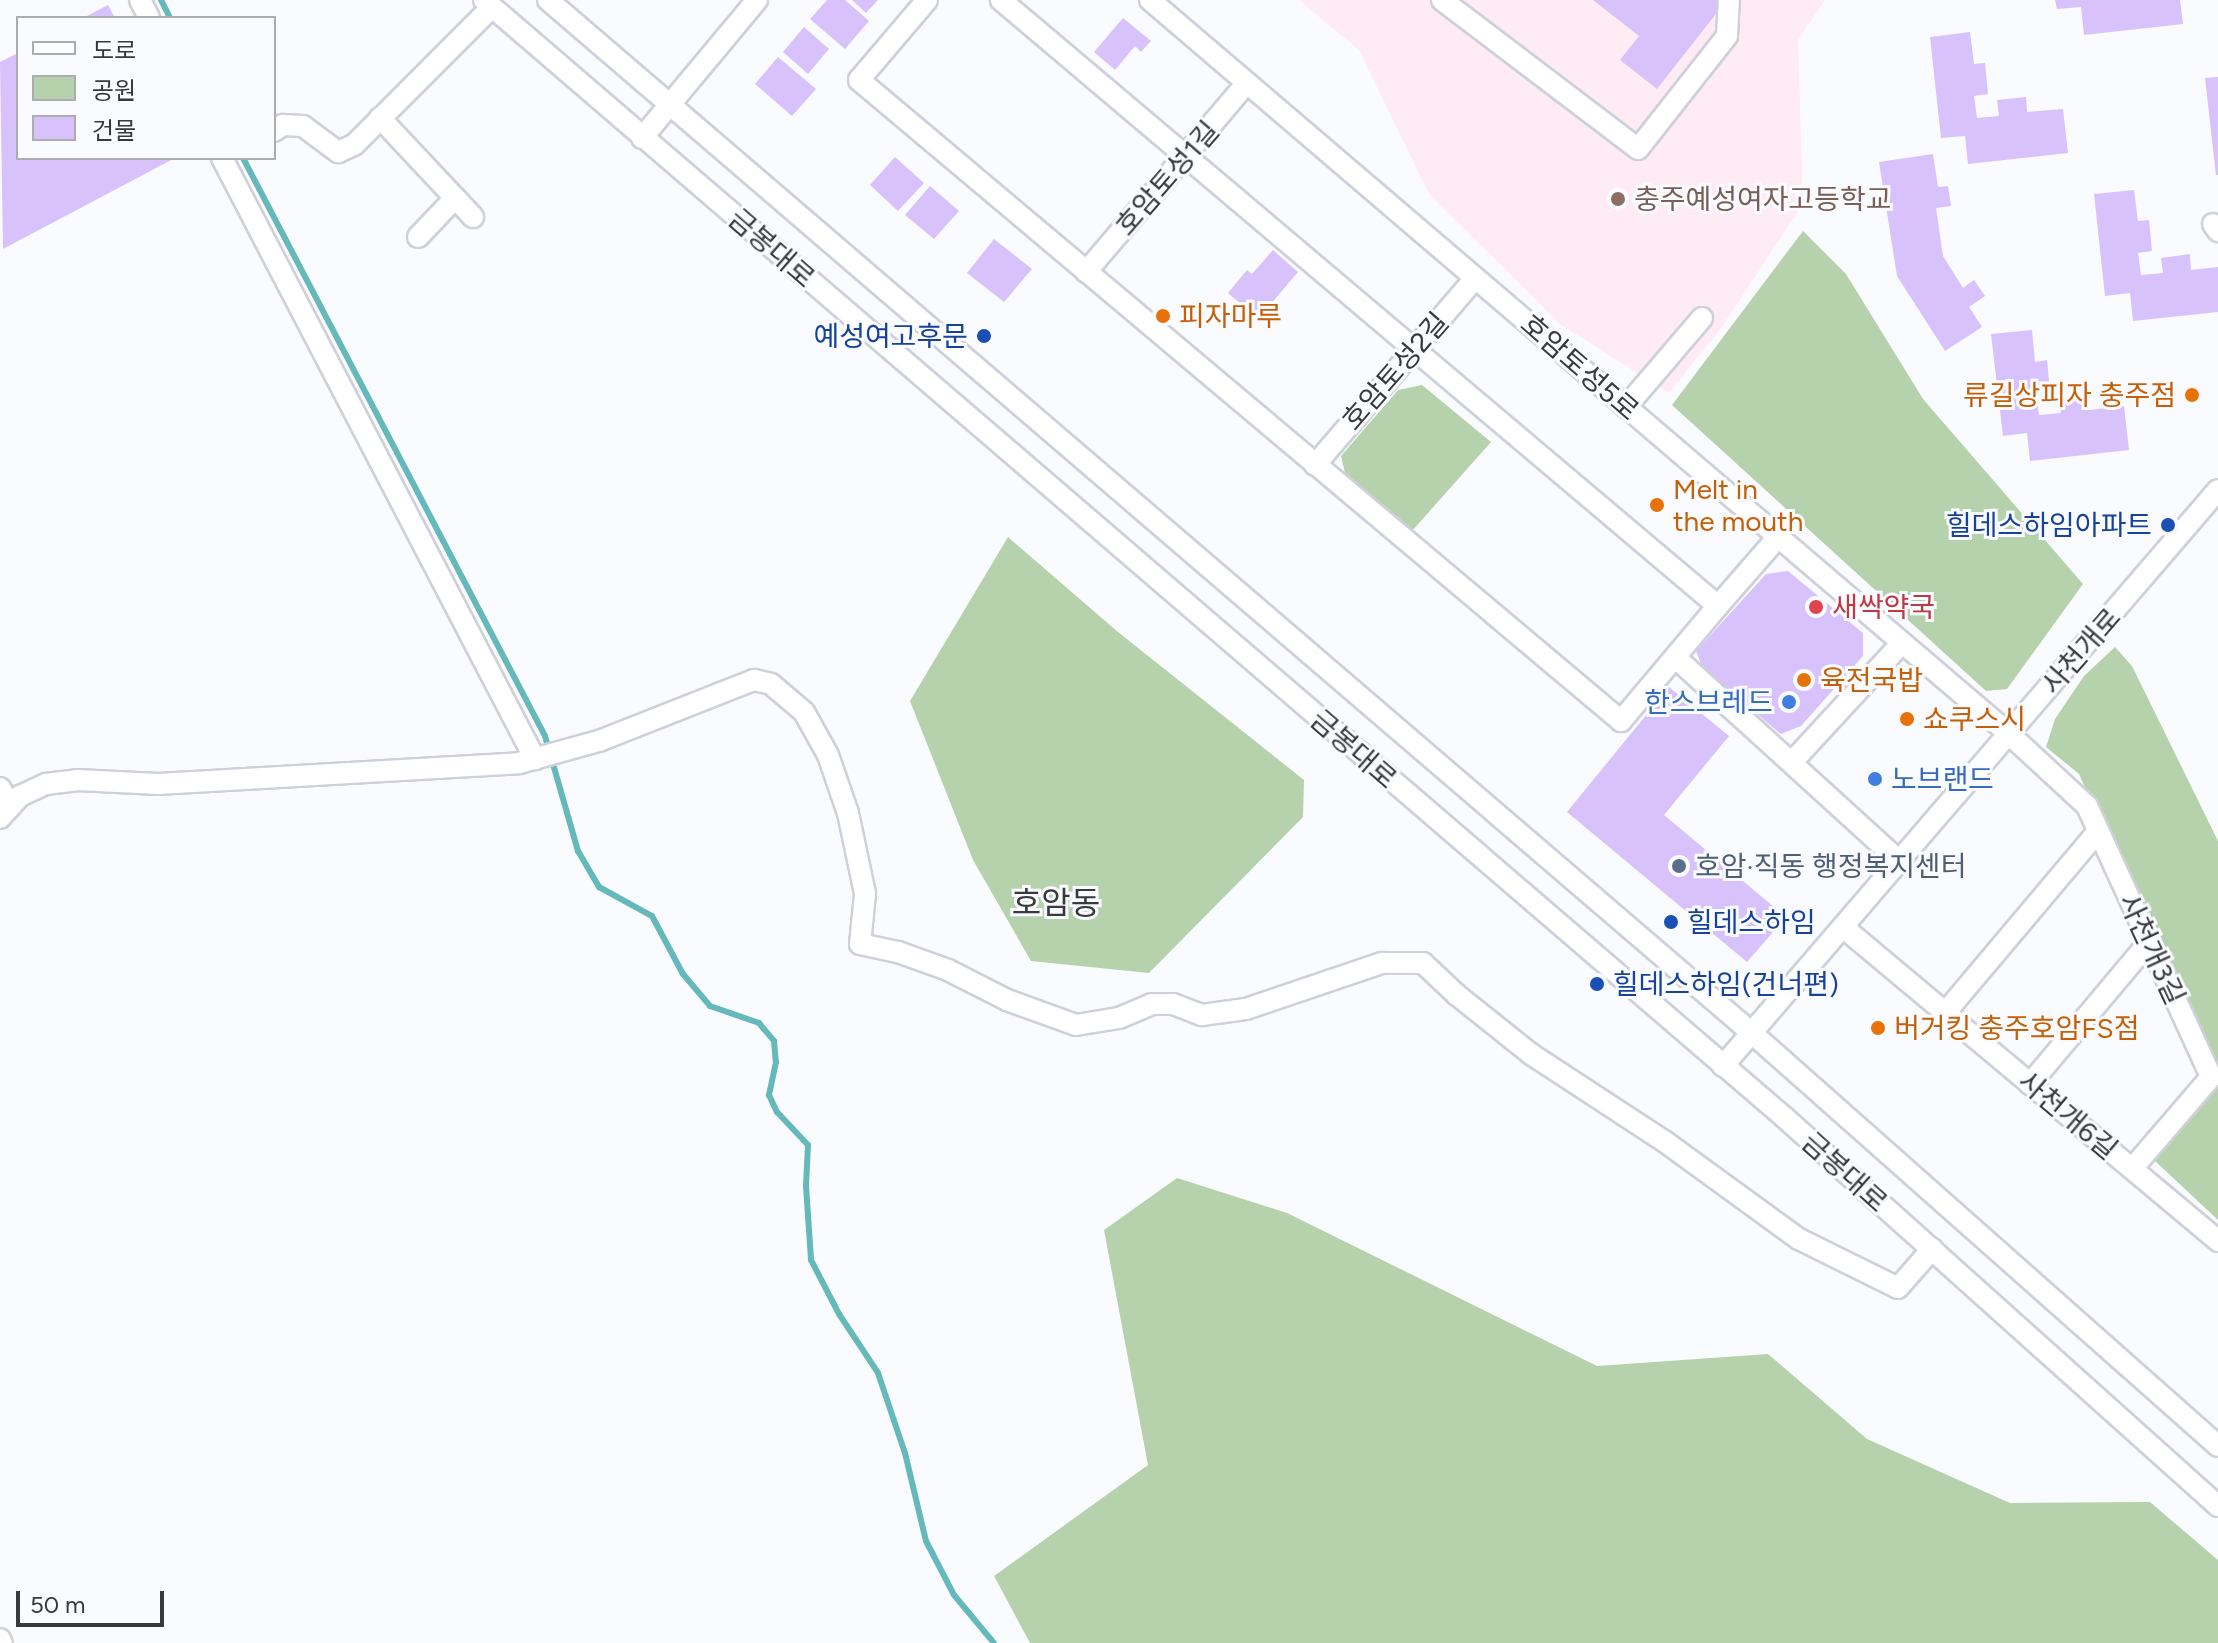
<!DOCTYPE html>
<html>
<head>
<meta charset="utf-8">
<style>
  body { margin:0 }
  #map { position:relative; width:2218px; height:1643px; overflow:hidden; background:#fafbff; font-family:Figtree,"Noto Sans KR",sans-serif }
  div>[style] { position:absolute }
  .education>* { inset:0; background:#feebf4 }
  .green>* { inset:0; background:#b6d2ac }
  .stream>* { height:6px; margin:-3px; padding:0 3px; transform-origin:3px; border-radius:3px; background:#65b9ba }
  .building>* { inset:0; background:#d8c2fc }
  .roads { filter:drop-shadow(2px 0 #ced0da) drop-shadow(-2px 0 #ced0da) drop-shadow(0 2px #ced0da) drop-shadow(0 -2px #ced0da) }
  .minor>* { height:20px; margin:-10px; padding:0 10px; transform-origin:10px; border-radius:10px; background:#fff }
  .dots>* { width:22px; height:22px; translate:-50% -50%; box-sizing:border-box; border:4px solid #fafbff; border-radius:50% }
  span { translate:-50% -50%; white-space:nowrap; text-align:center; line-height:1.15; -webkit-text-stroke:6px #fafbff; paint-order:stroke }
  .street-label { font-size:28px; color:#38393d }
  .education-label { font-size:28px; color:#785e54 }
  .left { translate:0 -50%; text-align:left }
  .food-label { font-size:28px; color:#c56008 }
  .right { translate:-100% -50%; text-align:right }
  .transit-label { font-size:28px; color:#164399 }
  .health-label { font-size:28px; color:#be3a42 }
  .shop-label { font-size:28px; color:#366cbe }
  .service-label { font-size:28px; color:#4e5e75 }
  .quarter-label { font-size:32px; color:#38393d }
  .legend { position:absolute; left:16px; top:16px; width:260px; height:144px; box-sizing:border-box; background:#fafbff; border:2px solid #acadb1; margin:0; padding:10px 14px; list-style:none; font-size:24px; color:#38393d }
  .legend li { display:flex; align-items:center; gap:16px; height:40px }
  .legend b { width:40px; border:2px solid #acadb1 }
  .scale { position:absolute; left:16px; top:1591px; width:148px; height:36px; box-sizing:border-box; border:4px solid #38393d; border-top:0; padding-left:10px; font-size:24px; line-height:28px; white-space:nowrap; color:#38393d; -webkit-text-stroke:6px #fafbff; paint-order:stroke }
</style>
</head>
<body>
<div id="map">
  <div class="education">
    <div style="clip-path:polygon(1299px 0,1825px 0,1798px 40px,1803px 204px,1721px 328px,1669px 393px,1560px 324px,1429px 194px,1359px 50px)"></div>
  </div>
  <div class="green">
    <div style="clip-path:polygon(1803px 231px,1846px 274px,1923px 399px,2083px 584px,2007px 689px,1986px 691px,1672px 405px)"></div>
    <div style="clip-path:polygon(1422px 385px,1491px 442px,1412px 531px,1346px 477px,1341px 456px,1398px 390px)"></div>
    <div style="clip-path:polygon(1008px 537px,1118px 632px,1304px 780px,1303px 817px,1149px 973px,1031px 961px,973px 860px,910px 701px)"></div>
    <div style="clip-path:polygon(2115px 647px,2132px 666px,2218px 841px,2218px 1220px,2154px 1160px,2217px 1079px,2079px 774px,2046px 747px,2055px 719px,2084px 676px)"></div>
    <div style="clip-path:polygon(1177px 1178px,1287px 1213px,1597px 1366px,1768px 1354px,1867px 1439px,2010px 1503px,2150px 1502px,2218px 1560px,2218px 1643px,1030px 1643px,994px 1576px,1148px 1465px,1104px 1230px)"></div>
  </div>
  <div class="stream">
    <div style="left:161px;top:0;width:20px;rotate:63deg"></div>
    <div style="left:243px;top:158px;width:652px;rotate:62.41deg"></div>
    <div style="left:545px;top:736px;width:120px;rotate:74deg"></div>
    <div style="left:578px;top:851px;width:42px;rotate:59.7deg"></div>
    <div style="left:599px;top:887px;width:60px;rotate:28.7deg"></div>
    <div style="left:652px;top:916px;width:66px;rotate:61.9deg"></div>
    <div style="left:683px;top:974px;width:42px;rotate:49.8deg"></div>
    <div style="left:710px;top:1006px;width:52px;rotate:19.1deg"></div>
    <div style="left:759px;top:1023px;width:23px;rotate:50deg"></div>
    <div style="left:774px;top:1041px;width:21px;rotate:85deg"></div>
    <div style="left:776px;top:1062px;width:34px;rotate:102deg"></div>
    <div style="left:769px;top:1095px;width:19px;rotate:65deg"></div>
    <div style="left:777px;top:1112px;width:45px;rotate:46.8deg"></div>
    <div style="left:808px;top:1145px;width:41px;rotate:92.8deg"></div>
    <div style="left:806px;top:1186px;width:74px;rotate:86.1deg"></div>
    <div style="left:811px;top:1260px;width:61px;rotate:62.6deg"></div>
    <div style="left:839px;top:1314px;width:71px;rotate:56.5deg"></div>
    <div style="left:878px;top:1373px;width:84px;rotate:71.4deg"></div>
    <div style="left:905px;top:1453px;width:90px;rotate:76.6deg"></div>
    <div style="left:926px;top:1541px;width:61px;rotate:62.6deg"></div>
    <div style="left:954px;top:1595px;width:62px;rotate:50.2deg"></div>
  </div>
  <div class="building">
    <div style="clip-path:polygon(827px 0,845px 0,869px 21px,845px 49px,810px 19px)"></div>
    <div style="clip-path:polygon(852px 0,878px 0,866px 13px)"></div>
    <div style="clip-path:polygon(1593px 0,1717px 0,1723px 5px,1657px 89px,1620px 60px,1639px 36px)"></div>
    <div style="clip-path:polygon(2055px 0,2180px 0,2183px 24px,2084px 35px,2081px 7px,2057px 9px)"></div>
    <div style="clip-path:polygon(108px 5px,115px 18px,83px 18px)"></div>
    <div style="clip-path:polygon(1123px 18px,1151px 41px,1141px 52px,1135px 46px,1115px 70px,1094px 52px)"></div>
    <div style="clip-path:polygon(804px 27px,829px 49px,808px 74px,783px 52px)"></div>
    <div style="clip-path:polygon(1970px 32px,1974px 64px,1985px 63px,1988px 94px,1974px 96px,1977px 118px,1999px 116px,1997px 100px,2026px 97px,2027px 112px,2063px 109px,2068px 153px,1968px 164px,1965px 136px,1941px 138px,1930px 37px)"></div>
    <div style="clip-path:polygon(18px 53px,18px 158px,175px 158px,3px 249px,0 62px)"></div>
    <div style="clip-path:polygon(778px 57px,816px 89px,792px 116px,755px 84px)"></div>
    <div style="clip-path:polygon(2218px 77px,2218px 175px,2216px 175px,2205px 78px)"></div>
    <div style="clip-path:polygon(1933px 154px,1938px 187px,1948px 186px,1951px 206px,1936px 208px,1943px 256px,1963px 288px,1974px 280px,1985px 296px,1969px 307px,1982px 327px,1945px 351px,1897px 276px,1879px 162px)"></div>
    <div style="clip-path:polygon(895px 157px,924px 183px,898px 211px,870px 185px)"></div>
    <div style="clip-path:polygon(930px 186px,959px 211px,934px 239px,905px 215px)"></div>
    <div style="clip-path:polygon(2134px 190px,2138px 221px,2149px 220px,2152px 251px,2138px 253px,2141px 275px,2163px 273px,2161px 258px,2190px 254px,2191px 270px,2218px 267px,2218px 312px,2133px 321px,2130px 293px,2105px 296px,2094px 194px)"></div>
    <div style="clip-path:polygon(994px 239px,1032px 269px,1004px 302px,967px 273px)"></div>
    <div style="clip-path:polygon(1273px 250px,1298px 272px,1258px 319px,1228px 293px,1247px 270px,1252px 274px)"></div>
    <div style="clip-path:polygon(2032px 330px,2035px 362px,2047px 360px,2050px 391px,2036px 393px,2039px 415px,2061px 413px,2059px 398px,2087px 395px,2089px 410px,2124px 406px,2129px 450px,2030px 461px,2027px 433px,2003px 436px,1991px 334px)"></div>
    <div style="clip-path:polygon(1788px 571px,1863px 633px,1863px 656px,1801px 726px,1781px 734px,1703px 669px,1696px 651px,1766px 574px)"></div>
    <div style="clip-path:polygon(1669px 687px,1729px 736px,1664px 815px,1786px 917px,1747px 962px,1567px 812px)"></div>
  </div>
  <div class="roads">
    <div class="minor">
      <div style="left:140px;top:0;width:20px;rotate:63deg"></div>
      <div style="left:484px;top:0;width:1714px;rotate:40.67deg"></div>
      <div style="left:1784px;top:1117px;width:583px;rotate:41.87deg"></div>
      <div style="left:548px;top:0;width:1588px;rotate:40.63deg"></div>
      <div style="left:1753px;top:1034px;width:621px;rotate:41.54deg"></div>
      <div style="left:927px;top:0;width:105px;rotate:130.4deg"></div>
      <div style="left:859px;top:80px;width:996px;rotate:40.07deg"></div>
      <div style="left:1621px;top:721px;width:150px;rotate:-49.9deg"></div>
      <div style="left:1718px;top:606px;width:939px;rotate:-139.8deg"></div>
      <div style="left:1150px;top:0;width:1130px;rotate:40.51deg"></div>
      <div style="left:2009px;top:734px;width:106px;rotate:42.7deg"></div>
      <div style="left:2087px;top:806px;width:298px;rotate:65.4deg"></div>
      <div style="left:2211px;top:1077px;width:121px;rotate:130.7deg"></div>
      <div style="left:1442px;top:0;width:246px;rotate:37.2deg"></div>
      <div style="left:1638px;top:149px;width:144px;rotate:-51.8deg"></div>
      <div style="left:1727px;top:36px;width:36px;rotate:-87deg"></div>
      <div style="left:380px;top:118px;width:136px;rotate:46.8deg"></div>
      <div style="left:274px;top:131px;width:11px;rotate:-34deg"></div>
      <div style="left:283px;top:125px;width:20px;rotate:3deg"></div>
      <div style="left:303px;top:126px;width:44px;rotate:36.6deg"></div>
      <div style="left:338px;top:152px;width:17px;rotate:-24deg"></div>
      <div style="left:354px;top:145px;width:195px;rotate:-45deg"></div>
      <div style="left:642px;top:138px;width:180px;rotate:-50.2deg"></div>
      <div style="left:222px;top:158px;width:678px;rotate:62.49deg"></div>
      <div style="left:2213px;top:224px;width:9px;rotate:54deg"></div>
      <div style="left:418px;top:237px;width:54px;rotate:-46.5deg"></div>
      <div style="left:1086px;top:272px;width:248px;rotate:-49.6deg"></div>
      <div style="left:1626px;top:407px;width:117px;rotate:-49.5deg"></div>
      <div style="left:1315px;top:465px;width:246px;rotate:-49.4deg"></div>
      <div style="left:1718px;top:606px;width:91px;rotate:-49deg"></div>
      <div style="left:1676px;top:658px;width:303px;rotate:42.3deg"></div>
      <div style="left:1792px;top:762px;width:162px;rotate:-47.3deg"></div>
      <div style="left:0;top:788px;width:21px;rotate:59deg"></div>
      <div style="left:0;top:818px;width:30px;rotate:-48deg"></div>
      <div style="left:20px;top:796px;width:29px;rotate:-25deg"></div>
      <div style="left:46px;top:784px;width:31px;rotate:-7deg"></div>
      <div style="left:77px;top:780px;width:81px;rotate:2.8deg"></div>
      <div style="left:158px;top:784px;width:362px;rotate:-3.3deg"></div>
      <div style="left:519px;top:763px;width:83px;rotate:-15.4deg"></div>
      <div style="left:599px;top:741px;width:167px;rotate:-21.5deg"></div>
      <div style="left:754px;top:680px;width:17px;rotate:13deg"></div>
      <div style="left:771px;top:684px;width:43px;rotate:40.3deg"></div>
      <div style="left:804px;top:712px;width:49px;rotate:60.8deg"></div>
      <div style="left:828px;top:755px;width:61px;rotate:71deg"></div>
      <div style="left:848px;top:813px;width:83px;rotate:78.1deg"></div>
      <div style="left:865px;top:894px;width:50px;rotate:95.7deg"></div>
      <div style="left:860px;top:944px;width:39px;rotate:12deg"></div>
      <div style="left:898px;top:952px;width:53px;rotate:19.8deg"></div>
      <div style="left:948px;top:970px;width:66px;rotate:27deg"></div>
      <div style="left:1007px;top:1000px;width:73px;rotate:19.9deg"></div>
      <div style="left:1076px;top:1025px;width:44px;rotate:-9.2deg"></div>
      <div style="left:1119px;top:1018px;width:36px;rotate:-23deg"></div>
      <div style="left:1152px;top:1004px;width:21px"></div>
      <div style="left:1173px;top:1004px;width:31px;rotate:21deg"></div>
      <div style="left:1202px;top:1015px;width:44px;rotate:-7.8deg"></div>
      <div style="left:1246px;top:1009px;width:144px;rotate:-18.7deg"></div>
      <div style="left:1382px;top:963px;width:41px"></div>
      <div style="left:1423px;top:963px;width:47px;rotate:43.3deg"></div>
      <div style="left:1457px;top:995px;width:95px;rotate:38.6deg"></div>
      <div style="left:1531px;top:1054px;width:159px;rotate:33.2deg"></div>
      <div style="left:1664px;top:1141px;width:167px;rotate:36deg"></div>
      <div style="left:1799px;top:1239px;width:110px;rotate:26.3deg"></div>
      <div style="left:1898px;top:1288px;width:52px;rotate:-48.9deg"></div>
      <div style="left:1844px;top:928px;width:488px;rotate:39.9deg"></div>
      <div style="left:1945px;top:1013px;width:238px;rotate:-49.9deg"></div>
      <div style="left:1723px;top:1066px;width:759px;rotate:-49.33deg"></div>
      <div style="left:2030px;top:1084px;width:185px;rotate:-50deg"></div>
      <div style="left:0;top:1639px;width:4px;rotate:63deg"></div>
    </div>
  </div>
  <div class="dots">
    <div style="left:1618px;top:199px;background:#8d6e63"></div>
    <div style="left:1163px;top:316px;background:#e8710a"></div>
    <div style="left:984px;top:336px;background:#1a4fb4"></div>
    <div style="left:2192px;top:395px;background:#e8710a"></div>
    <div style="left:1657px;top:505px;background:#e8710a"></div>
    <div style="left:2168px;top:525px;background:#1a4fb4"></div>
    <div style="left:1816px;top:607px;background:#e0444e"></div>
    <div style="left:1804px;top:680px;background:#e8710a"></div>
    <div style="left:1789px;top:702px;background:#3f7fe0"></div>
    <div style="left:1907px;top:719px;background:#e8710a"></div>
    <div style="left:1875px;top:779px;background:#3f7fe0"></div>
    <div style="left:1679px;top:866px;background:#5c6f8a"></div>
    <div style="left:1671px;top:922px;background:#1a4fb4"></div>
    <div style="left:1597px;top:984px;background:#1a4fb4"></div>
    <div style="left:1878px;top:1028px;background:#e8710a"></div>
  </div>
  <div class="street-label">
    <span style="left:1167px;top:178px;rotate:-49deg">호암토성1길</span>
    <span style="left:772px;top:248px;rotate:41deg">금봉대로</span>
    <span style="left:1580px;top:367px;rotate:41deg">호암토성5로</span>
    <span style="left:1395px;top:371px;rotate:-49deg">호암토성2길</span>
    <span style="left:2081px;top:651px;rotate:-49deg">사천개로</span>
    <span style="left:1354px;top:749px;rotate:41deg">금봉대로</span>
    <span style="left:2152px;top:949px;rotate:65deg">사천개3길</span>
    <span style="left:2068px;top:1115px;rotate:40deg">사천개6길</span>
    <span style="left:1845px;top:1172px;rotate:42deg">금봉대로</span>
  </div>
  <div class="education-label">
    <span class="left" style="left:1634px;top:199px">충주예성여자고등학교</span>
  </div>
  <div class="food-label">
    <span class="left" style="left:1179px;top:316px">피자마루</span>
    <span class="right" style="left:2176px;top:395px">류길상피자 충주점</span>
    <span class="left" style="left:1673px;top:505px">Melt in<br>the mouth</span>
    <span class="left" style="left:1820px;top:680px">육전국밥</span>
    <span class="left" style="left:1923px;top:719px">쇼쿠스시</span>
    <span class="left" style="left:1894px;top:1028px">버거킹 충주호암FS점</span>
  </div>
  <div class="transit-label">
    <span class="right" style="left:968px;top:336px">예성여고후문</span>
    <span class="right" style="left:2152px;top:525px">힐데스하임아파트</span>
    <span class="left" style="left:1687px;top:922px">힐데스하임</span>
    <span class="left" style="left:1613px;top:984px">힐데스하임(건너편)</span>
  </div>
  <div class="health-label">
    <span class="left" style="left:1832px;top:607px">새싹약국</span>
  </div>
  <div class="shop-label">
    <span class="right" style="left:1773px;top:702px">한스브레드</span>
    <span class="left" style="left:1891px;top:779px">노브랜드</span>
  </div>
  <div class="service-label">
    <span class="left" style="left:1695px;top:866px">호암·직동 행정복지센터</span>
  </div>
  <div class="quarter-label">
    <span style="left:1056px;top:903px">호암동</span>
  </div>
  <ul class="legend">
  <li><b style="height:10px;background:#fff"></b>도로</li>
  <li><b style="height:22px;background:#b6d2ac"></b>공원</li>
  <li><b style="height:22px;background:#d8c2fc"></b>건물</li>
  </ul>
  <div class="scale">50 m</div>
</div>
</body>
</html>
